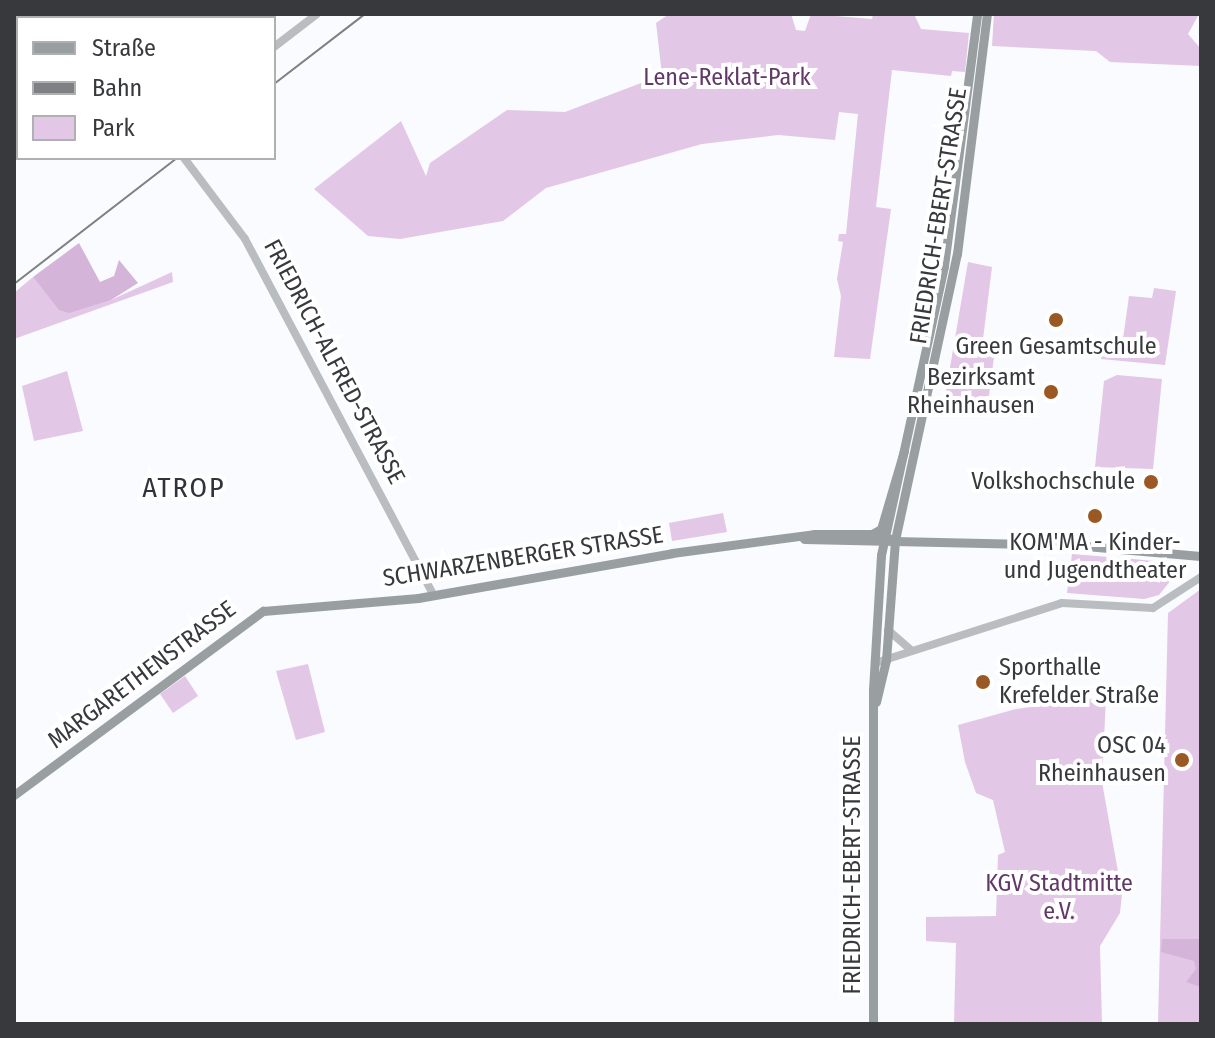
<!DOCTYPE html>
<html>
<head>
<meta charset="utf-8">
<style>
  body { margin:0 }
  #map { position:relative; width:1215px; height:1038px; overflow:hidden; background:#f9fbfe; font-family:"Fira Sans Condensed",sans-serif }
  div>[style] { position:absolute }
  .green>* { inset:0; background:#e3c7e6 }
  .forest>* { inset:0; background:#d5b4d9 }
  .tertiary>* { height:8px; margin:-4px; padding:0 4px; transform-origin:4px; border-radius:4px; background:#b9bdbf }
  .secondary>* { height:9px; margin:-4.5px; padding:0 4.5px; transform-origin:4.5px; border-radius:4.5px; background:#999fa1 }
  .rail>* { height:2px; margin:-1px; padding:0 1px; transform-origin:1px; border-radius:1px; background:#7e8083 }
  .dots>* { width:22px; height:22px; translate:-50% -50%; box-sizing:border-box; border:4px solid #fff; border-radius:50% }
  span { translate:-50% -50%; white-space:nowrap; text-align:center; line-height:1.15; -webkit-text-stroke:8px #fff; paint-order:stroke }
  .park-label { font-size:24px; color:#623868 }
  .street-label { font-size:24px; color:#37393c }
  .poi-label { font-size:24px; color:#37393c }
  .right { translate:-100% -50%; text-align:right }
  .left { translate:0 -50%; text-align:left }
  .quarter-label { font-size:28px; color:#303339; letter-spacing:2px }
  .frame { position:absolute; inset:0; border:16px solid #37393c; pointer-events:none }
  .legend { position:absolute; left:16px; top:16px; width:260px; height:144px; box-sizing:border-box; background:#fff; border:2px solid #afb0b1; margin:0; padding:10px 14px; list-style:none; font-size:24px; color:#37393c }
  .legend li { display:flex; align-items:center; gap:16px; height:40px }
  .legend b { width:40px; border:2px solid #afb0b1 }
</style>
</head>
<body>
<div id="map">
  <div class="green">
    <div style="clip-path:polygon(669px 14px,791px 14px,796px 30px,805px 31px,811px 14px,872px 19px,873px 14px,914px 14px,921px 29px,969px 33px,965px 72px,952px 71px,951px 76px,892px 70px,876px 207px,891px 209px,870px 359px,834px 357px,841px 296px,837px 279px,843px 242px,838px 241px,839px 234px,846px 234px,858px 114px,839px 112px,835px 140px,778px 135px,702px 144px,546px 188px,503px 221px,400px 239px,368px 236px,314px 189px,401px 121px,426px 176px,430px 163px,507px 110px,565px 112px,662px 75px,656px 23px)"></div>
    <div style="clip-path:polygon(994px 14px,1199px 14px,1188px 34px,1201px 49px,1201px 66px,1110px 62px,1096px 51px,992px 46px)"></div>
    <div style="clip-path:polygon(968px 262px,992px 267px,981px 355px,994px 357px,987px 411px,971px 411px,946px 391px)"></div>
    <div style="clip-path:polygon(172px 272px,173px 282px,14px 339px,14px 293px,33px 277px,59px 309px,111px 300px)"></div>
    <div style="clip-path:polygon(1154px 288px,1176px 291px,1165px 365px,1101px 359px,1102px 345px,1122px 346px,1129px 296px,1152px 298px)"></div>
    <div style="clip-path:polygon(67px 371px,83px 431px,34px 441px,22px 386px)"></div>
    <div style="clip-path:polygon(1117px 375px,1162px 379px,1153px 469px,1095px 467px,1104px 381px)"></div>
    <div style="clip-path:polygon(723px 513px,727px 532px,672px 541px,669px 523px)"></div>
    <div style="clip-path:polygon(1072px 554px,1133px 559px,1184px 564px,1159px 595px,1144px 599px,1067px 593px)"></div>
    <div style="clip-path:polygon(1201px 589px,1201px 1024px,1158px 1024px,1168px 613px)"></div>
    <div style="clip-path:polygon(308px 664px,325px 732px,296px 740px,276px 671px)"></div>
    <div style="clip-path:polygon(185px 676px,198px 696px,173px 713px,160px 694px)"></div>
    <div style="clip-path:polygon(1106px 697px,1102px 782px,1122px 894px,1120px 913px,1100px 946px,1102px 1024px,954px 1024px,956px 943px,926px 941px,926px 917px,996px 916px,998px 855px,1005px 852px,993px 800px,976px 793px,965px 762px,958px 725px,1016px 709px)"></div>
  </div>
  <div class="forest">
    <div style="clip-path:polygon(79px 243px,100px 282px,114px 276px,119px 260px,138px 283px,111px 300px,69px 313px,59px 310px,33px 277px)"></div>
    <div style="clip-path:polygon(1162px 939px,1201px 939px,1201px 987px,1186px 982px,1196px 969px,1194px 961px,1161px 952px)"></div>
  </div>
  <div class="tertiary">
    <div style="left:85px;top:14px;width:4px;rotate:63deg"></div>
    <div style="left:274px;top:47px;width:54px;rotate:-37.5deg"></div>
    <div style="left:184px;top:158px;width:101px;rotate:53deg"></div>
    <div style="left:245px;top:239px;width:402px;rotate:62.1deg"></div>
    <div style="left:888px;top:630px;width:30px;rotate:41deg"></div>
    <div style="left:875px;top:663px;width:196px;rotate:-17.8deg"></div>
    <div style="left:1062px;top:603px;width:91px;rotate:3.1deg"></div>
    <div style="left:1153px;top:608px;width:57px;rotate:-32.9deg"></div>
  </div>
  <div class="secondary">
    <div style="left:872px;top:534px;width:10px;rotate:-29deg"></div>
    <div style="left:881px;top:529px;width:81px;rotate:-73.6deg"></div>
    <div style="left:804px;top:539px;width:270px;rotate:1.3deg"></div>
    <div style="left:1074px;top:545px;width:127px;rotate:5deg"></div>
    <div style="left:876px;top:702px;width:43px;rotate:-76.6deg"></div>
    <div style="left:886px;top:660px;width:120px;rotate:-85.7deg"></div>
    <div style="left:895px;top:540px;width:293px;rotate:-77.8deg"></div>
    <div style="left:957px;top:254px;width:242px;rotate:-82.9deg"></div>
    <div style="left:14px;top:795px;width:310px;rotate:-36.5deg"></div>
    <div style="left:263px;top:611px;width:156px;rotate:-4.8deg"></div>
    <div style="left:418px;top:598px;width:258px;rotate:-10deg"></div>
    <div style="left:672px;top:553px;width:143px;rotate:-7.6deg"></div>
    <div style="left:814px;top:534px;width:58px"></div>
    <div style="left:872px;top:534px;width:24px;rotate:15deg"></div>
    <div style="left:873px;top:1024px;width:334px;rotate:-90deg"></div>
    <div style="left:873px;top:690px;width:135px;rotate:-86.6deg"></div>
    <div style="left:881px;top:555px;width:296px;rotate:-77.7deg"></div>
    <div style="left:944px;top:266px;width:254px;rotate:-82.5deg"></div>
  </div>
  <div class="rail">
    <div style="left:274px;top:84px;width:115px;rotate:-37.6deg"></div>
    <div style="left:14px;top:284px;width:206px;rotate:-37.7deg"></div>
  </div>
  <div class="dots">
    <div style="left:1056px;top:320px;background:#9a5924"></div>
    <div style="left:1051px;top:392px;background:#9a5924"></div>
    <div style="left:1151px;top:482px;background:#9a5924"></div>
    <div style="left:1095px;top:516px;background:#9a5924"></div>
    <div style="left:983px;top:682px;background:#9a5924"></div>
    <div style="left:1182px;top:760px;background:#9a5924"></div>
  </div>
  <div class="park-label">
    <span style="left:727px;top:78px">Lene-Reklat-Park</span>
    <span style="left:1059px;top:898px">KGV Stadtmitte<br>e.V.</span>
  </div>
  <div class="street-label">
    <span style="left:939px;top:216px;rotate:-81deg">FRIEDRICH-EBERT-STRASSE</span>
    <span style="left:334px;top:362px;rotate:62deg">FRIEDRICH-ALFRED-STRASSE</span>
    <span style="left:523px;top:557px;rotate:-9deg">SCHWARZENBERGER STRASSE</span>
    <span style="left:142px;top:675px;rotate:-37deg">MARGARETHENSTRASSE</span>
    <span style="left:853px;top:865px;rotate:-90deg">FRIEDRICH-EBERT-STRASSE</span>
  </div>
  <div class="poi-label">
    <span style="left:1056px;top:347px">Green Gesamtschule</span>
    <span class="right" style="left:1035px;top:392px">Bezirksamt<br>Rheinhausen</span>
    <span class="right" style="left:1135px;top:482px">Volkshochschule</span>
    <span style="left:1095px;top:557px">KOM'MA - Kinder-<br>und Jugendtheater</span>
    <span class="left" style="left:999px;top:682px">Sporthalle<br>Krefelder Straße</span>
    <span class="right" style="left:1166px;top:760px">OSC 04<br>Rheinhausen</span>
  </div>
  <div class="quarter-label">
    <span style="left:184px;top:488px">ATROP</span>
  </div>
  <div class="frame"></div>
  <ul class="legend">
  <li><b style="height:10px;background:#999fa1"></b>Straße</li>
  <li><b style="height:10px;background:#7e8083"></b>Bahn</li>
  <li><b style="height:22px;background:#e3c7e6"></b>Park</li>
  </ul>
</div>
</body>
</html>
